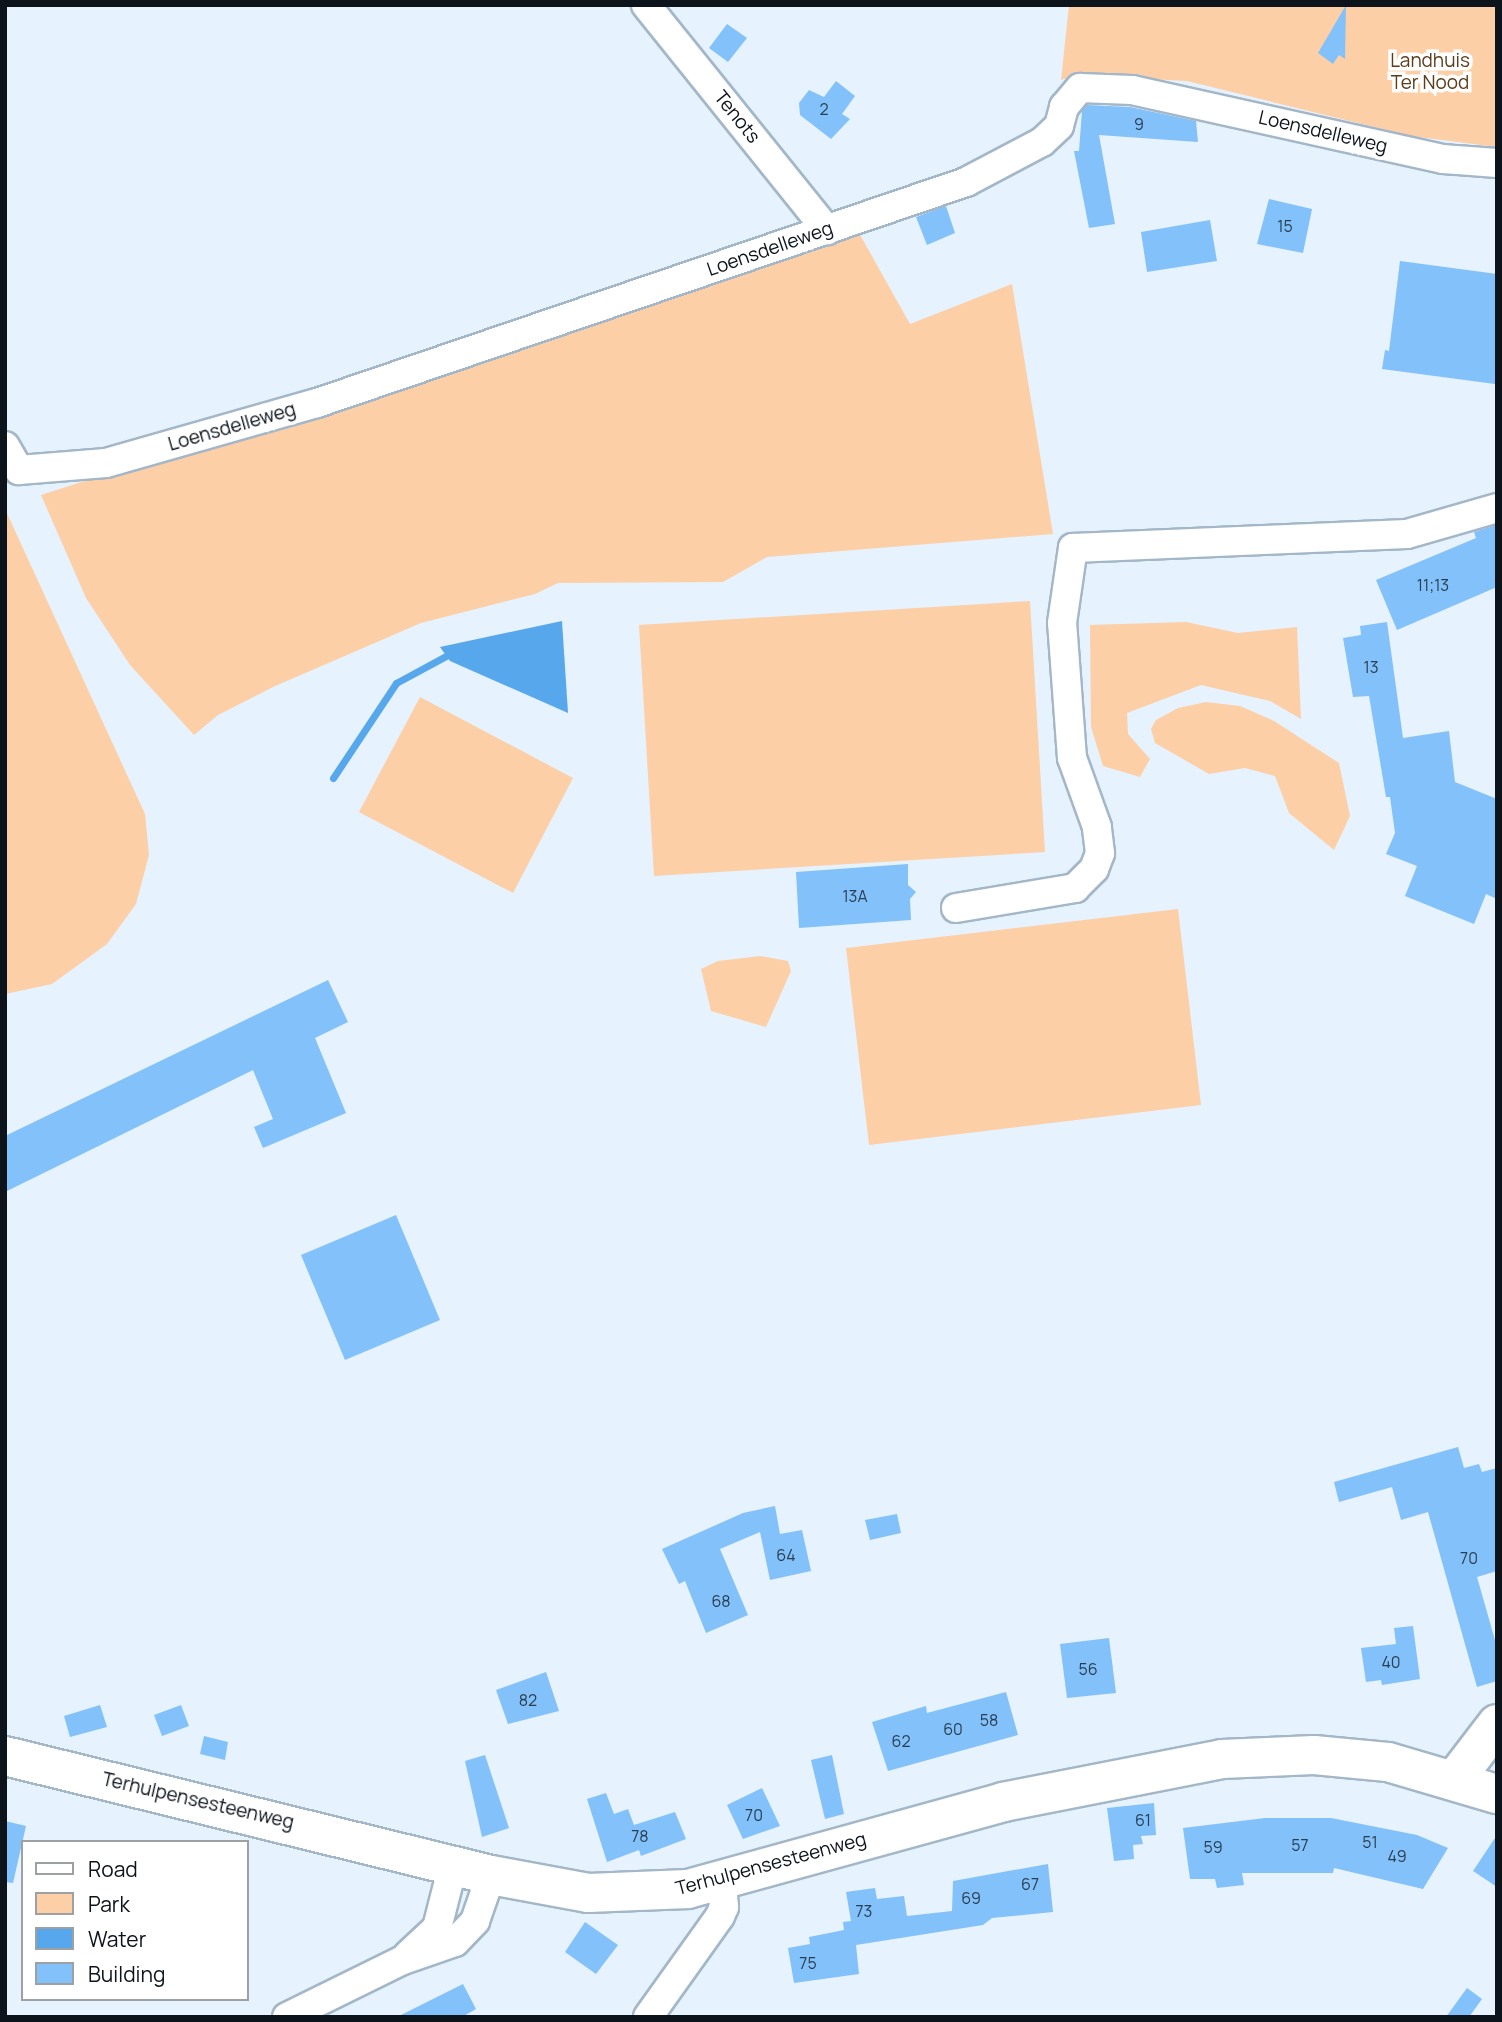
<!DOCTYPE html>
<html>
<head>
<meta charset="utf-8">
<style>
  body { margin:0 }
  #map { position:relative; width:1502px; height:2022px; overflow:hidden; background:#e6f2fd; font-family:Manrope,sans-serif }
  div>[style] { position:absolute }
  .green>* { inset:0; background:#fccfa7 }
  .water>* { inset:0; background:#56a7ec }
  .stream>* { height:7px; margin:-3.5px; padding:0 3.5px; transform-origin:3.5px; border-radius:3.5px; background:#56a7ec }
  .building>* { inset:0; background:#82c1f9 }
  .roads { filter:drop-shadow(2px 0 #a3b7c8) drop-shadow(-2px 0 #a3b7c8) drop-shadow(0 2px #a3b7c8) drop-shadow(0 -2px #a3b7c8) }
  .minor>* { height:28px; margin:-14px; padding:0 14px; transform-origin:14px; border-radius:14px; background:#fff }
  .secondary>* { height:38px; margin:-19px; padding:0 19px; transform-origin:19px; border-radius:19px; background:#fff }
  span { translate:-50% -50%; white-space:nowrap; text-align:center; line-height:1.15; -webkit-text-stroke:7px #fff; paint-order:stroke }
  .number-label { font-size:16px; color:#2a3e52 }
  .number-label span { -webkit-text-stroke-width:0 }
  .park-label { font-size:19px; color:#5b3c1c }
  .street-label { font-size:19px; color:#0c131a }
  .frame { position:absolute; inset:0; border:7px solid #0c131a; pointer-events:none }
  .legend { position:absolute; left:21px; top:1840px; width:228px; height:161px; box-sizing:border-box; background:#fff; border:2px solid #9ea1a3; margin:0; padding:9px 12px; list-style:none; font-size:21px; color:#0c131a }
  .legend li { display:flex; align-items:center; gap:14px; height:35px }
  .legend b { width:35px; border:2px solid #9ea1a3 }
</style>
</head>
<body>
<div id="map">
  <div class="green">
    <div style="clip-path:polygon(1069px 5px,1497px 5px,1497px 147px,1411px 136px,1187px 81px,1076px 75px,1061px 80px)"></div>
    <div style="clip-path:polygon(859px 233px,910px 324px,1012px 284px,1053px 534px,767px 557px,723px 582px,558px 583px,535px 594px,421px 623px,273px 687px,218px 715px,194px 735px,130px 665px,86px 598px,41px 495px)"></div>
    <div style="clip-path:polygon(5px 509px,145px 814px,149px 855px,136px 904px,107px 944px,52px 984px,5px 994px)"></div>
    <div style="clip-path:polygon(1030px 601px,1045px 852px,654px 876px,639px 625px)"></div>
    <div style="clip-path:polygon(1186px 622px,1238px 633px,1297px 627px,1301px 719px,1270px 701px,1201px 685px,1127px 713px,1128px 734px,1150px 759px,1140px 777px,1103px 766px,1091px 727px,1090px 625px)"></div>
    <div style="clip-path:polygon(420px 697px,573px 778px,513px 893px,359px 812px)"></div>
    <div style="clip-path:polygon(1206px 702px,1240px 706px,1274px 721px,1339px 763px,1350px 816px,1334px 850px,1289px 813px,1275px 776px,1245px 768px,1209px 774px,1155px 743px,1151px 729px,1156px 720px,1178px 708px)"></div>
    <div style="clip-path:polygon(1178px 909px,1201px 1105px,869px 1145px,846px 948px)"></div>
    <div style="clip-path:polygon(760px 956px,788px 961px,791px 971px,766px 1027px,711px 1011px,701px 969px,718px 961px)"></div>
  </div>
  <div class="water">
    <div style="clip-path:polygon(562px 621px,568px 713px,450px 661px,440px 647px)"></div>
  </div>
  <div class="stream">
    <div style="left:333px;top:778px;width:114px;rotate:-56.4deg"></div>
    <div style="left:396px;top:683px;width:57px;rotate:-28.4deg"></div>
  </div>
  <div class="building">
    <div style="clip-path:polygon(1346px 5px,1345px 59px,1339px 55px,1333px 64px,1318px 53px)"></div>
    <div style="clip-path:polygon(727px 24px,747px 38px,728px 62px,709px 48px)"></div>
    <div style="clip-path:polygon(836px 81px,855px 96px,842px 114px,850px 119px,831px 139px,800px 115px,799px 103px,809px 90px,824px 97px)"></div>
    <div style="clip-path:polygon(1087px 105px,1130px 107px,1196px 121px,1198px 142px,1099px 135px,1115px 224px,1089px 228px,1074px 151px,1079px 151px,1082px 111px)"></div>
    <div style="clip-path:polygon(1269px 199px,1312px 209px,1303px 253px,1257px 244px)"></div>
    <div style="clip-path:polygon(946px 206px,955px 233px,927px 245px,916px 217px)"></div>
    <div style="clip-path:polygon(1210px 220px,1217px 261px,1147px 272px,1141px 232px)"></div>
    <div style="clip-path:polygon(1400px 261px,1497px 274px,1495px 384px,1382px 369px,1385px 350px,1389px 351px)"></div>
    <div style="clip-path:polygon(1497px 525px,1497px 587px,1397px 630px,1376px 580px,1476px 538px,1474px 532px)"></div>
    <div style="clip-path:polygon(1387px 622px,1403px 738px,1449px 731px,1455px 782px,1497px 799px,1497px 899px,1486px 894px,1474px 924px,1405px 896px,1417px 866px,1386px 854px,1395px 833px,1390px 797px,1386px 797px,1369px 696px,1353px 697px,1343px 638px,1361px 635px,1360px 626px)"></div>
    <div style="clip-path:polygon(908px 864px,908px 885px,916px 892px,910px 899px,911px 920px,799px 928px,796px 872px)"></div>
    <div style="clip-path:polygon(328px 980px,348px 1022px,315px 1038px,346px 1113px,263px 1148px,254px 1127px,273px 1119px,253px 1070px,5px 1192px,5px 1136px)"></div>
    <div style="clip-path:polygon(396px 1215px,440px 1320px,345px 1360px,301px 1255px)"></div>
    <div style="clip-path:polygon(1458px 1447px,1464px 1468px,1479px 1464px,1482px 1472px,1497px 1468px,1497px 1571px,1477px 1577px,1497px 1647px,1497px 1681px,1477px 1687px,1428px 1512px,1401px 1520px,1392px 1487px,1339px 1502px,1334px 1482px)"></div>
    <div style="clip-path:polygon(775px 1506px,780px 1534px,802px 1530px,811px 1571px,770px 1580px,760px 1532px,720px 1549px,748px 1615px,706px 1633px,685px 1581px,679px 1584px,662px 1549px,743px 1513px)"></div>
    <div style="clip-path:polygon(897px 1514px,901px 1533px,870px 1540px,865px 1520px)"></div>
    <div style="clip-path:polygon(1413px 1626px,1420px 1679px,1382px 1685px,1381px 1680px,1366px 1682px,1361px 1648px,1396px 1644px,1394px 1628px)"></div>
    <div style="clip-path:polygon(1109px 1638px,1116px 1693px,1067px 1698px,1060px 1644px)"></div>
    <div style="clip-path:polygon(546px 1672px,559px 1711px,508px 1724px,496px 1690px)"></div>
    <div style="clip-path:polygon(1006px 1692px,1018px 1735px,888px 1771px,872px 1722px,926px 1706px,927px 1713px)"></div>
    <div style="clip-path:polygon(100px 1705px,107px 1727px,70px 1737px,64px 1716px)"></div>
    <div style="clip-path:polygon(181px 1705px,189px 1726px,162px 1736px,154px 1715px)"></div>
    <div style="clip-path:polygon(204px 1736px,228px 1742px,225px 1760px,200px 1754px)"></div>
    <div style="clip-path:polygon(485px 1755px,509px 1828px,482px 1837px,465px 1761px)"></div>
    <div style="clip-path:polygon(832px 1755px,844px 1814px,825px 1819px,811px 1760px)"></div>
    <div style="clip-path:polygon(762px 1788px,780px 1826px,743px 1839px,727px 1805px)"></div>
    <div style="clip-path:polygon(606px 1793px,614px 1814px,628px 1809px,634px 1825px,675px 1812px,686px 1839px,641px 1856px,639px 1850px,607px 1862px,587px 1799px)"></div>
    <div style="clip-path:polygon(1154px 1803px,1156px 1835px,1141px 1836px,1143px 1844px,1133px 1845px,1134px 1859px,1114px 1861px,1107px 1808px)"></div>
    <div style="clip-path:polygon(1265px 1818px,1331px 1818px,1417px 1835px,1448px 1848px,1423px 1889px,1334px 1868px,1333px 1873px,1242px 1873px,1244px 1885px,1217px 1888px,1215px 1879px,1190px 1879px,1183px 1828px)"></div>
    <div style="clip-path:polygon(5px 1821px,26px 1826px,13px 1883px,5px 1882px)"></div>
    <div style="clip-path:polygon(1497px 1835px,1497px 1887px,1473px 1871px)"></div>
    <div style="clip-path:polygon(1048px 1864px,1053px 1912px,992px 1918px,983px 1925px,856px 1945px,859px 1974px,794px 1983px,788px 1948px,810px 1944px,809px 1937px,844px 1930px,843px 1922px,851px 1921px,846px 1892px,875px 1888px,877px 1899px,904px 1896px,907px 1916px,952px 1911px,953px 1881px)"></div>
    <div style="clip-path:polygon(585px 1922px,618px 1945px,596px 1974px,565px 1952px)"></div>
    <div style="clip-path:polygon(463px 1984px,476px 2009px,462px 2017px,397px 2017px)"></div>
    <div style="clip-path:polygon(1467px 1988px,1482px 1999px,1469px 2017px,1446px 2017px)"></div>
  </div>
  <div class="roads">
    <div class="minor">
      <div style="left:646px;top:5px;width:289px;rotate:51.2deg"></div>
      <div style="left:5px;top:446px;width:28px;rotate:60deg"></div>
      <div style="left:19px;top:470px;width:87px;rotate:-4.6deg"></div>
      <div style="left:106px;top:463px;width:219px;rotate:-15.9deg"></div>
      <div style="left:317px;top:403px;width:686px;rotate:-18.8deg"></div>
      <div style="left:966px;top:182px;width:86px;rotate:-27.8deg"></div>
      <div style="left:1042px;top:142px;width:23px;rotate:-43deg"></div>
      <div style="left:1059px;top:126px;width:20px;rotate:-75deg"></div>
      <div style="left:1064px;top:107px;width:25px;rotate:-50deg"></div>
      <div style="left:1080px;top:88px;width:52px;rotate:2.2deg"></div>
      <div style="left:1132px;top:90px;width:319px;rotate:12.5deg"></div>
      <div style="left:1443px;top:159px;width:54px;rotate:4.2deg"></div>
      <div style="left:956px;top:908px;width:121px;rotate:-9.5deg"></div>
      <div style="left:1075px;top:888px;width:27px;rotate:-45deg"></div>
      <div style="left:1094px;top:869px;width:17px;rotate:-69deg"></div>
      <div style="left:1100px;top:853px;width:26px;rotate:-97deg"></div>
      <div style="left:1097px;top:827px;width:73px;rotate:-109.9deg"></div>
      <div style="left:1072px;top:758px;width:135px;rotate:-94.2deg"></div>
      <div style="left:1062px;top:623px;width:76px;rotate:-81.7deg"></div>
      <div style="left:1073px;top:548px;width:334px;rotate:-2.4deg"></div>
      <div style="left:1407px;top:534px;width:94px;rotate:-16.1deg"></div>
      <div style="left:408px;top:1955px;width:40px;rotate:-43deg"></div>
      <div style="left:437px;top:1928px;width:65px;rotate:-75.7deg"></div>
      <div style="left:287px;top:2017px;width:129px;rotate:-26.2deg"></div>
      <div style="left:403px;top:1960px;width:55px;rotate:-19.1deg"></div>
      <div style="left:455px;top:1942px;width:29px;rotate:-46deg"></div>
      <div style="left:475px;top:1921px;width:49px;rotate:-70.8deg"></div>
      <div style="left:648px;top:2017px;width:124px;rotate:-54.5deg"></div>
      <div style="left:720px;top:1916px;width:10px;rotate:-66deg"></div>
      <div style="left:724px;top:1907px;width:25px;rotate:-95deg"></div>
    </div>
    <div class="secondary">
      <div style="left:5px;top:1756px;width:500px;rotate:13.76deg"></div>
      <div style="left:491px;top:1875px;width:99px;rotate:10.5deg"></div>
      <div style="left:588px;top:1893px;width:100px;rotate:-2.3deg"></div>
      <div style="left:688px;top:1889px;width:327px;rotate:-15.4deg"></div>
      <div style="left:1003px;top:1802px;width:223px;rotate:-11.1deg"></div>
      <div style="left:1222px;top:1759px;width:92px;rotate:-2.5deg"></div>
      <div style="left:1314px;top:1755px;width:74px;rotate:5.4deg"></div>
      <div style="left:1388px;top:1762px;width:114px;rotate:16.4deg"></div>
      <div style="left:1455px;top:1779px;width:69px;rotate:-52.6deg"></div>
    </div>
  </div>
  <div class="number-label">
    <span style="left:824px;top:109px">2</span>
    <span style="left:1139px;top:124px">9</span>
    <span style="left:1285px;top:226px">15</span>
    <span style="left:1433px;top:585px">11;13</span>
    <span style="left:1371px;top:667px">13</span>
    <span style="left:855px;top:896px">13A</span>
    <span style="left:786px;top:1555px">64</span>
    <span style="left:1469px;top:1558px">70</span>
    <span style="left:721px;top:1601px">68</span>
    <span style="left:1391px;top:1662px">40</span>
    <span style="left:1088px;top:1669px">56</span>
    <span style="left:528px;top:1700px">82</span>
    <span style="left:989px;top:1720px">58</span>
    <span style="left:953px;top:1729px">60</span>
    <span style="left:901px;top:1741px">62</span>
    <span style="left:754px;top:1815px">70</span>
    <span style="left:1143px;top:1820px">61</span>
    <span style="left:640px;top:1836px">78</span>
    <span style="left:1370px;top:1842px">51</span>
    <span style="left:1300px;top:1845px">57</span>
    <span style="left:1213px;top:1847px">59</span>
    <span style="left:1397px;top:1856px">49</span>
    <span style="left:1030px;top:1884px">67</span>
    <span style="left:971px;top:1898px">69</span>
    <span style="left:864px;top:1911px">73</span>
    <span style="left:808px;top:1963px">75</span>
  </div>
  <div class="park-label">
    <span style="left:1430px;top:72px">Landhuis<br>Ter Nood</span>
  </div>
  <div class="street-label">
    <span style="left:737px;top:117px;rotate:51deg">Tenots</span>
    <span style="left:1323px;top:132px;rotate:13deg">Loensdelleweg</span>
    <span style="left:770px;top:249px;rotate:-19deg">Loensdelleweg</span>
    <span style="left:232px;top:427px;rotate:-16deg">Loensdelleweg</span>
    <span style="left:198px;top:1801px;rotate:13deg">Terhulpensesteenweg</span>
    <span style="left:771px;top:1864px;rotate:-15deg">Terhulpensesteenweg</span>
  </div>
  <div class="frame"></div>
  <ul class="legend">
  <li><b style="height:9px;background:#fff"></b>Road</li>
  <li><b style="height:19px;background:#fccfa7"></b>Park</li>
  <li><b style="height:19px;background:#56a7ec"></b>Water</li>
  <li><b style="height:19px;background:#82c1f9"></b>Building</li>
  </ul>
</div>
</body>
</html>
